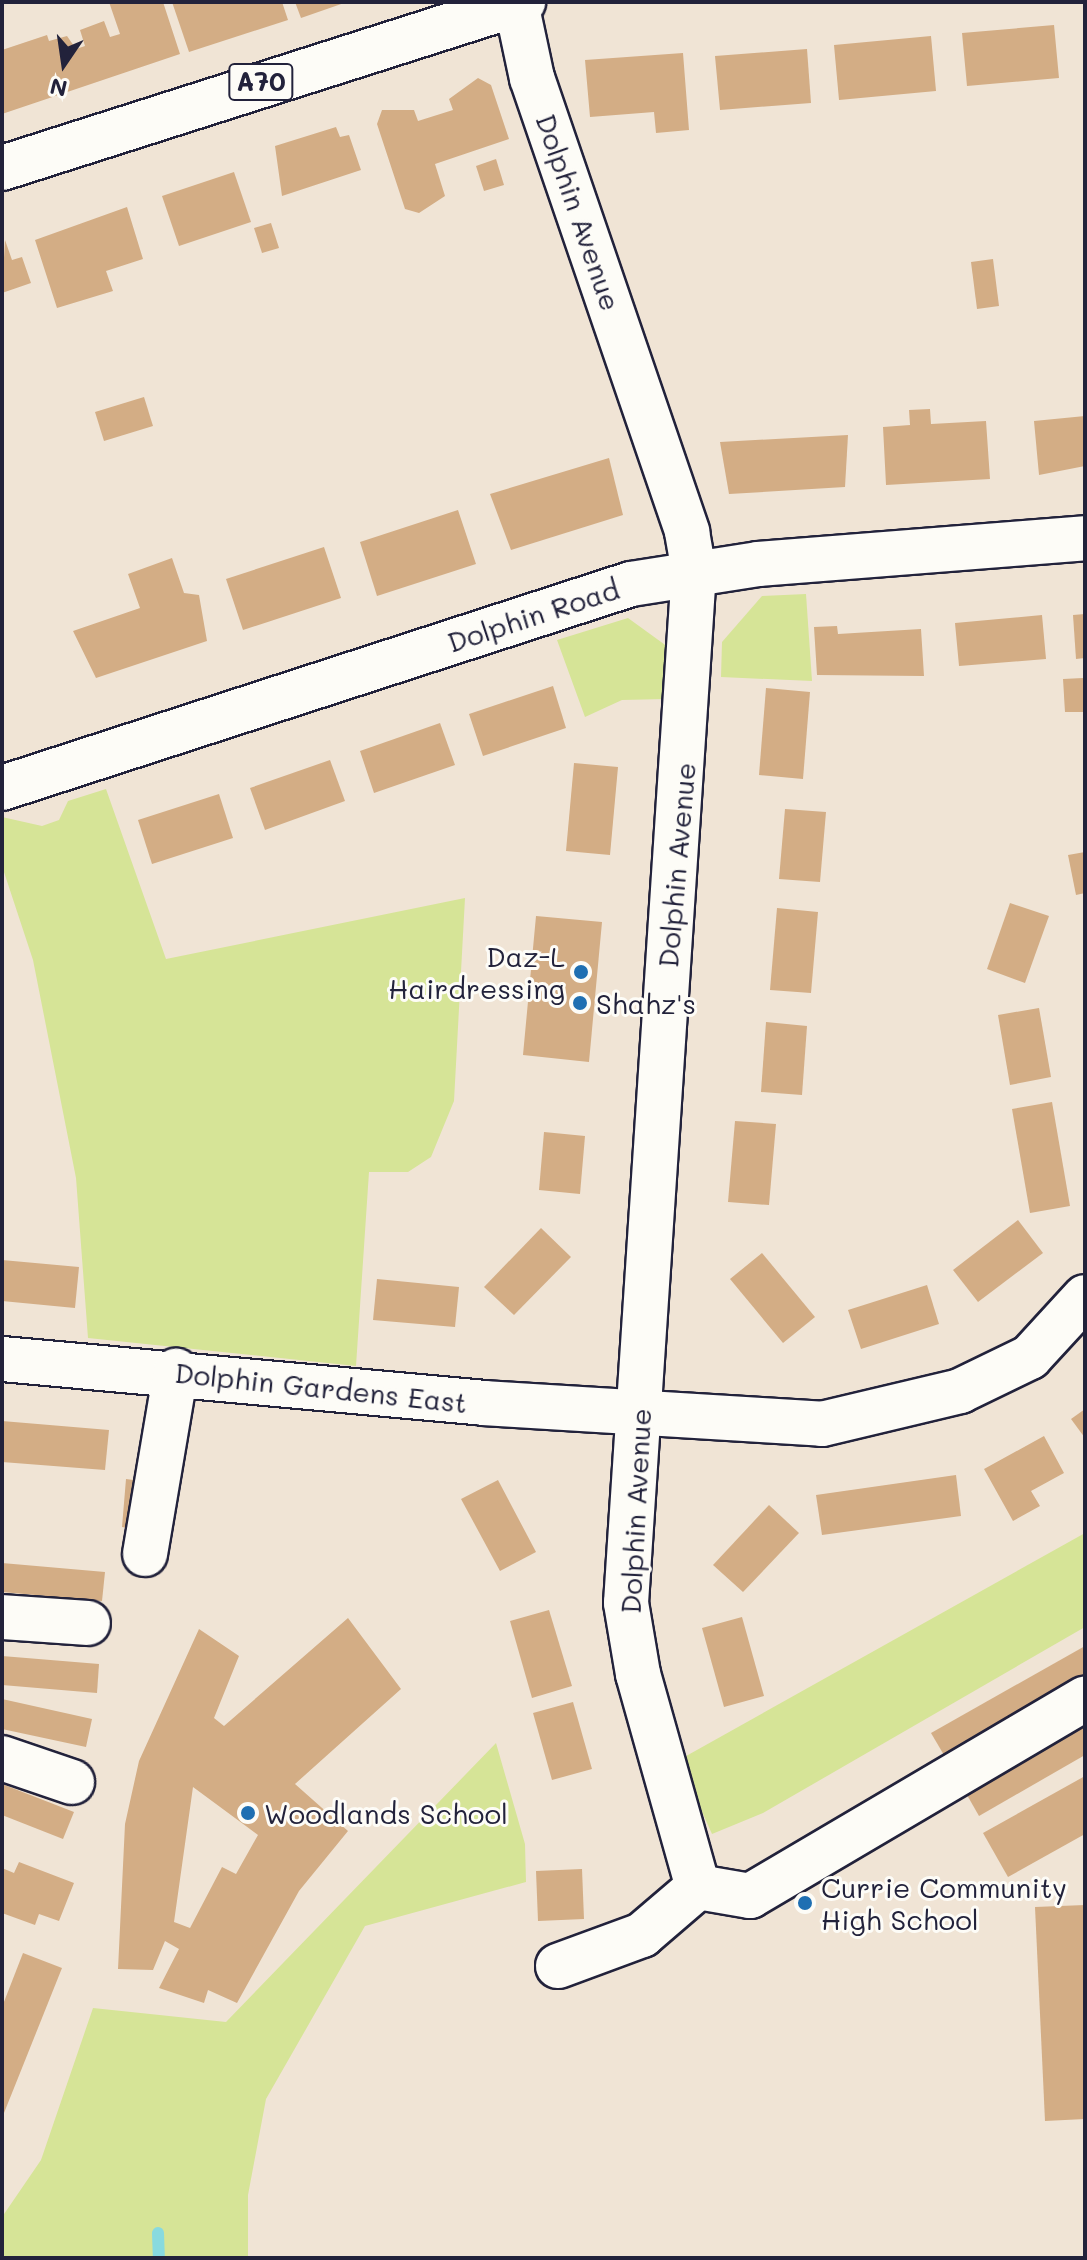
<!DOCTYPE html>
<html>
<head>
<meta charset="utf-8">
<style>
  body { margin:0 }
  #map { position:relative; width:1087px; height:2260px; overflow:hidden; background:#f0e4d5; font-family:Mali,sans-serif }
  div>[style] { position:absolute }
  .green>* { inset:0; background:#d6e497 }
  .stream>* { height:12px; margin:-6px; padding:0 6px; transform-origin:6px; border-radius:6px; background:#88dadf }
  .building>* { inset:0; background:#d3ad85 }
  .roads { filter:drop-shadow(2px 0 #22223b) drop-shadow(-2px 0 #22223b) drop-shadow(0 2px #22223b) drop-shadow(0 -2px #22223b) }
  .minor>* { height:44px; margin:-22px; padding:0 22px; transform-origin:22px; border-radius:22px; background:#fdfcf7 }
  .major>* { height:44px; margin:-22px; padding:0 22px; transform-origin:22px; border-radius:22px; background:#fdfcf7 }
  .dots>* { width:22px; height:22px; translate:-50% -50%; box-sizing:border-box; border:4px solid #fdfcf7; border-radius:50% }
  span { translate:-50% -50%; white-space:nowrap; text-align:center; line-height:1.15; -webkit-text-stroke:6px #fdfcf7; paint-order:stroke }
  .shield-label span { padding:2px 6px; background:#fdfcf7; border:2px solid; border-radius:6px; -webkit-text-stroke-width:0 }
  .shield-label { font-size:26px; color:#22223b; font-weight:700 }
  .street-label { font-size:28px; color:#22223b }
  .poi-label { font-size:28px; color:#22223b }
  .right { translate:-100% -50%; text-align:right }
  .left { translate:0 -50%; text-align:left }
  .frame { position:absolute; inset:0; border:4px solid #22223b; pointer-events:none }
  .north { position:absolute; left:24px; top:24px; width:80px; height:80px; -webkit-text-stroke:6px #fdfcf7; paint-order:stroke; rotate:193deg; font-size:22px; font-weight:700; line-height:32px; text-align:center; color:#22223b }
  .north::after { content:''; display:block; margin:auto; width:28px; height:36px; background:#22223b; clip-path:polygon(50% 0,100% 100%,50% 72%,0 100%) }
</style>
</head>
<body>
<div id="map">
  <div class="green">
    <div style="clip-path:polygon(806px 594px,812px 681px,721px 677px,722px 642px,762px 596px)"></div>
    <div style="clip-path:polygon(628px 618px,668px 647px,666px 699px,622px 700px,585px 717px,557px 640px)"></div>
    <div style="clip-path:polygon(106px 789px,166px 959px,465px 898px,454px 1101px,431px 1157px,408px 1172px,369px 1172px,356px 1366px,88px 1338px,76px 1178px,33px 960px,2px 866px,2px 817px,42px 826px,59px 820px,68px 801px)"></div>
    <div style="clip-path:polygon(1085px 1533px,1085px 1627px,763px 1813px,712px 1834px,679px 1760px)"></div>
    <div style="clip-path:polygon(496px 1743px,525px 1844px,526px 1882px,365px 1926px,266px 2099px,248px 2195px,248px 2258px,4px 2258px,2px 2217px,41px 2160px,93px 2008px,226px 2022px)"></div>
  </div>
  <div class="stream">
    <div style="left:158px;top:2233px;width:25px;rotate:88deg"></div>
  </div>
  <div class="building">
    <div style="clip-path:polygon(109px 2px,163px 2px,180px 54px,2px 114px,2px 50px,47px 35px,49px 41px,67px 36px,76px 49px,85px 46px,80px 30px,104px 21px,110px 37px,120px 34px)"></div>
    <div style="clip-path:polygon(172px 2px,282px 2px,288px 20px,189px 52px)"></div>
    <div style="clip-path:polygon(295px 2px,347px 2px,301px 18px)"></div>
    <div style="clip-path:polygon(1054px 25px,1059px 78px,967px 86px,962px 33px)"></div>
    <div style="clip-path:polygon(931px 36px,936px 91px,839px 100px,834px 45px)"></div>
    <div style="clip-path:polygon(807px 49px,811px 103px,720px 110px,715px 56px)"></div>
    <div style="clip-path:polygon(683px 53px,689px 130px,656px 133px,654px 112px,590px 117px,585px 60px)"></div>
    <div style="clip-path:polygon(478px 78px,491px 85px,509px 139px,435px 164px,445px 196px,419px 213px,405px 209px,377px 124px,382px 110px,414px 110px,418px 121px,453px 110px,449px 99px)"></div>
    <div style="clip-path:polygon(336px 127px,340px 137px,349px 135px,361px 170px,282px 196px,275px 146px)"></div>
    <div style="clip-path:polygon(496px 159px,504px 185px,484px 191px,476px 166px)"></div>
    <div style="clip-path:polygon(234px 172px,251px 222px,179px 246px,162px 196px)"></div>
    <div style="clip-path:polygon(127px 207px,143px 259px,106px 271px,113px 291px,57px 308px,35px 240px)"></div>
    <div style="clip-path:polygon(271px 223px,279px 248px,262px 253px,254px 228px)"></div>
    <div style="clip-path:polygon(5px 240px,12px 260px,22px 257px,31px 283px,2px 293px)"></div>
    <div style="clip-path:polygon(993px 259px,999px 306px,977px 309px,971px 262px)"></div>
    <div style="clip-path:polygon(144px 397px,153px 426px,104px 441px,95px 412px)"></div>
    <div style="clip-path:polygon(930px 409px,931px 424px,986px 421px,990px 479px,886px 485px,883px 427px,910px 425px,909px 410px)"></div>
    <div style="clip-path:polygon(1085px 416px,1085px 466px,1039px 475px,1034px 421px)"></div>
    <div style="clip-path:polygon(848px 435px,845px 487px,729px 494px,720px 442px)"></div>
    <div style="clip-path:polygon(609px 458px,623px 515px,511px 550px,490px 494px)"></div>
    <div style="clip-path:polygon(458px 510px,476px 564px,377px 596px,360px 542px)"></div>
    <div style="clip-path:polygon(324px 547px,341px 598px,243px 630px,226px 579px)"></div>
    <div style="clip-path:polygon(172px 558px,184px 593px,199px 595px,207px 641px,96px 678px,73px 631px,140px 608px,128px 574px)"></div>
    <div style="clip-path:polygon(1085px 614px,1085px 658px,1076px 659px,1073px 615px)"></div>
    <div style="clip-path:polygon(1042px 615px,1046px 659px,959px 666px,955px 623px)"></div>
    <div style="clip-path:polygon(837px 626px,838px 634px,921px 629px,924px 676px,817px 675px,814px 627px)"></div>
    <div style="clip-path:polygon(1083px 678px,1085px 712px,1065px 712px,1063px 679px)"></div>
    <div style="clip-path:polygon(553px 686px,566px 728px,483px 756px,469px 714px)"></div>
    <div style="clip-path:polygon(766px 688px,810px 692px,803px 779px,759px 775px)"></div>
    <div style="clip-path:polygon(440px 723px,455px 765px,374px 793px,360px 751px)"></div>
    <div style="clip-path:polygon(330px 760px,345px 801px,265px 830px,250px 788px)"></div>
    <div style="clip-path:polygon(574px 763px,618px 767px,610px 855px,566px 851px)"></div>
    <div style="clip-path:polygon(219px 794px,233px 838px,152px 864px,138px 820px)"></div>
    <div style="clip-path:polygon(785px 809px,826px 812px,820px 882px,779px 879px)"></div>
    <div style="clip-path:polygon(1085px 852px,1085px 893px,1076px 895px,1068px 855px)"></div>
    <div style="clip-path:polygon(1010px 903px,1049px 916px,1025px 983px,987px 969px)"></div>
    <div style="clip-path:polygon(777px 908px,818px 912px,811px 993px,770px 990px)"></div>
    <div style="clip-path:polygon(536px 916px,602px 922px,589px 1062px,523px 1055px)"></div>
    <div style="clip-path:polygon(1039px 1008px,1051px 1077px,1010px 1085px,998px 1015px)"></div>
    <div style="clip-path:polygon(766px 1022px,807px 1026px,802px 1095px,761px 1092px)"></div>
    <div style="clip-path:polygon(1052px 1102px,1070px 1206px,1030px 1213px,1012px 1109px)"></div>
    <div style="clip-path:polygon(735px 1121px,776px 1124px,769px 1205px,728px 1202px)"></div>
    <div style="clip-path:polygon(544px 1132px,585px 1136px,580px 1194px,539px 1190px)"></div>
    <div style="clip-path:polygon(1018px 1220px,1043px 1253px,978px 1302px,953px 1270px)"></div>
    <div style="clip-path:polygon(541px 1228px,571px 1257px,514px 1315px,484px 1287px)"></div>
    <div style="clip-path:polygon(762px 1253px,815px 1317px,783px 1343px,730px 1279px)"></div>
    <div style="clip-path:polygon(2px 1260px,79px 1267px,75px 1308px,2px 1301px)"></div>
    <div style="clip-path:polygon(377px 1279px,459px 1287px,455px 1327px,373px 1320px)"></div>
    <div style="clip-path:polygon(927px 1285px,939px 1324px,861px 1349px,848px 1310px)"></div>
    <div style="clip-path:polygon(1085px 1409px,1085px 1438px,1071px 1419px)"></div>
    <div style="clip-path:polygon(2px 1421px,109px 1430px,105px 1470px,2px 1462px)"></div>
    <div style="clip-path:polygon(1044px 1436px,1064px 1473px,1031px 1491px,1040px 1506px,1013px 1521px,984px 1469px)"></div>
    <div style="clip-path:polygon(956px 1475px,961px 1516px,822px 1535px,816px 1495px)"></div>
    <div style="clip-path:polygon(126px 1479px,148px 1482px,140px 1530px,122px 1527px)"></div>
    <div style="clip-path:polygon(498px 1480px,536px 1552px,500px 1571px,461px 1499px)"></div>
    <div style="clip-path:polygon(769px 1505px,799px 1533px,743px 1592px,713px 1565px)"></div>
    <div style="clip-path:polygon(2px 1563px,105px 1572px,102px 1601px,2px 1592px)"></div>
    <div style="clip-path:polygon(549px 1610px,572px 1686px,532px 1698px,510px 1621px)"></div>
    <div style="clip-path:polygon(742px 1617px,764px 1696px,724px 1707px,702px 1628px)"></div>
    <div style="clip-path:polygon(evenodd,348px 1618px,401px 1689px,295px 1784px,348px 1831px,299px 1891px,237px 2003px,208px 1990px,204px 2003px,159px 1988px,179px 1949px,165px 1941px,153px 1970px,118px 1969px,125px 1824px,139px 1761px,199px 1629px,239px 1656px,214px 1718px,224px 1726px,348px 1618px,193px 1787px,258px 1835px,236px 1874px,222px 1867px,190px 1928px,174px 1922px,193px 1787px)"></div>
    <div style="clip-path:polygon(1085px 1646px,1085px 1691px,951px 1767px,931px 1733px)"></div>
    <div style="clip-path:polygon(2px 1656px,99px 1664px,97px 1693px,2px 1685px)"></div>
    <div style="clip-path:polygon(2px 1699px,92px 1719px,86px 1747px,2px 1729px)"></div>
    <div style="clip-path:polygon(573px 1702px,592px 1769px,552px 1780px,533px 1713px)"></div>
    <div style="clip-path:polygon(1085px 1710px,1085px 1755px,979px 1816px,959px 1781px)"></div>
    <div style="clip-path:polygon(1085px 1776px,1085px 1834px,1008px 1877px,983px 1833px)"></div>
    <div style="clip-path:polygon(2px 1784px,74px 1812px,63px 1839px,2px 1815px)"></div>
    <div style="clip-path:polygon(19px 1862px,74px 1883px,59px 1921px,39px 1914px,35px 1925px,2px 1913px,2px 1868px,14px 1873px)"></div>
    <div style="clip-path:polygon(582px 1869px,584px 1919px,538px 1921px,536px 1871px)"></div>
    <div style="clip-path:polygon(1085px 1905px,1085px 2119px,1045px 2121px,1035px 1907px)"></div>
    <div style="clip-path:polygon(23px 1953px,62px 1968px,2px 2118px,2px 2007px)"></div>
  </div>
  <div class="roads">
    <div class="minor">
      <div style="left:516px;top:3px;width:77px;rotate:78deg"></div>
      <div style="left:532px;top:78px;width:480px;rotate:71.1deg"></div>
      <div style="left:687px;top:532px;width:40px;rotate:80deg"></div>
      <div style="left:694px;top:571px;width:1034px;rotate:93.77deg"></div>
      <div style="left:626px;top:1603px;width:72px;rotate:80.4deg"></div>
      <div style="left:638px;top:1674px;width:221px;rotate:74.3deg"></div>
      <div style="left:2px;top:788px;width:661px;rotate:-17.97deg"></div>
      <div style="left:631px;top:584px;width:129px;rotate:-8.9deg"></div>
      <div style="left:758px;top:564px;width:328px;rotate:-4.5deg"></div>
      <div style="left:2px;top:1359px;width:483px;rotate:5.2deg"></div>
      <div style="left:483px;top:1403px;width:340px;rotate:3.5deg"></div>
      <div style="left:822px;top:1424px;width:142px;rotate:-13.4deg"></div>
      <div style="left:960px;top:1391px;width:78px;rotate:-25.9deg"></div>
      <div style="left:1030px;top:1357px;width:81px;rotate:-47.5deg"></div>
      <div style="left:145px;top:1554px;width:186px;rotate:-80.4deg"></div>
      <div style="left:2px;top:1617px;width:86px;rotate:4deg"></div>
      <div style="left:2px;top:1758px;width:74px;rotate:18.9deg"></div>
      <div style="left:698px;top:1887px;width:53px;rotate:9.8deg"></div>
      <div style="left:750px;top:1896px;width:389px;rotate:-30.5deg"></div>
      <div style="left:558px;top:1966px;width:90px;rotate:-20.3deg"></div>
      <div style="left:642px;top:1935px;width:74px;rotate:-40.6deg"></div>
    </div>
    <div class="major">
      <div style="left:2px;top:168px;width:547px;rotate:-17.67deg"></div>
    </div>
  </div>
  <div class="dots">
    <div style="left:581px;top:972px;background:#1f6fb2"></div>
    <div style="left:580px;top:1003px;background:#1f6fb2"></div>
    <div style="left:248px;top:1813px;background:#1f6fb2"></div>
    <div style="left:805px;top:1903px;background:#1f6fb2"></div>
  </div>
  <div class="shield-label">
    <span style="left:261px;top:82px">A70</span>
  </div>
  <div class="street-label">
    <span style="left:579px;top:212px;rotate:71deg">Dolphin Avenue</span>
    <span style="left:533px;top:615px;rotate:-18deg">Dolphin Road</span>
    <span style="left:676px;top:865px;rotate:-85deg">Dolphin Avenue</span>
    <span style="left:321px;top:1387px;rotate:6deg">Dolphin Gardens East</span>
    <span style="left:635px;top:1511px;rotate:-87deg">Dolphin Avenue</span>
  </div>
  <div class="poi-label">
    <span class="right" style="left:565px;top:972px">Daz-L<br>Hairdressing</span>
    <span class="left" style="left:596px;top:1003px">Shahz's</span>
    <span class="left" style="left:264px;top:1813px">Woodlands School</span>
    <span class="left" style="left:821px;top:1903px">Currie Community<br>High School</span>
  </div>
  <div class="frame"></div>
  <div class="north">N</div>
</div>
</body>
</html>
